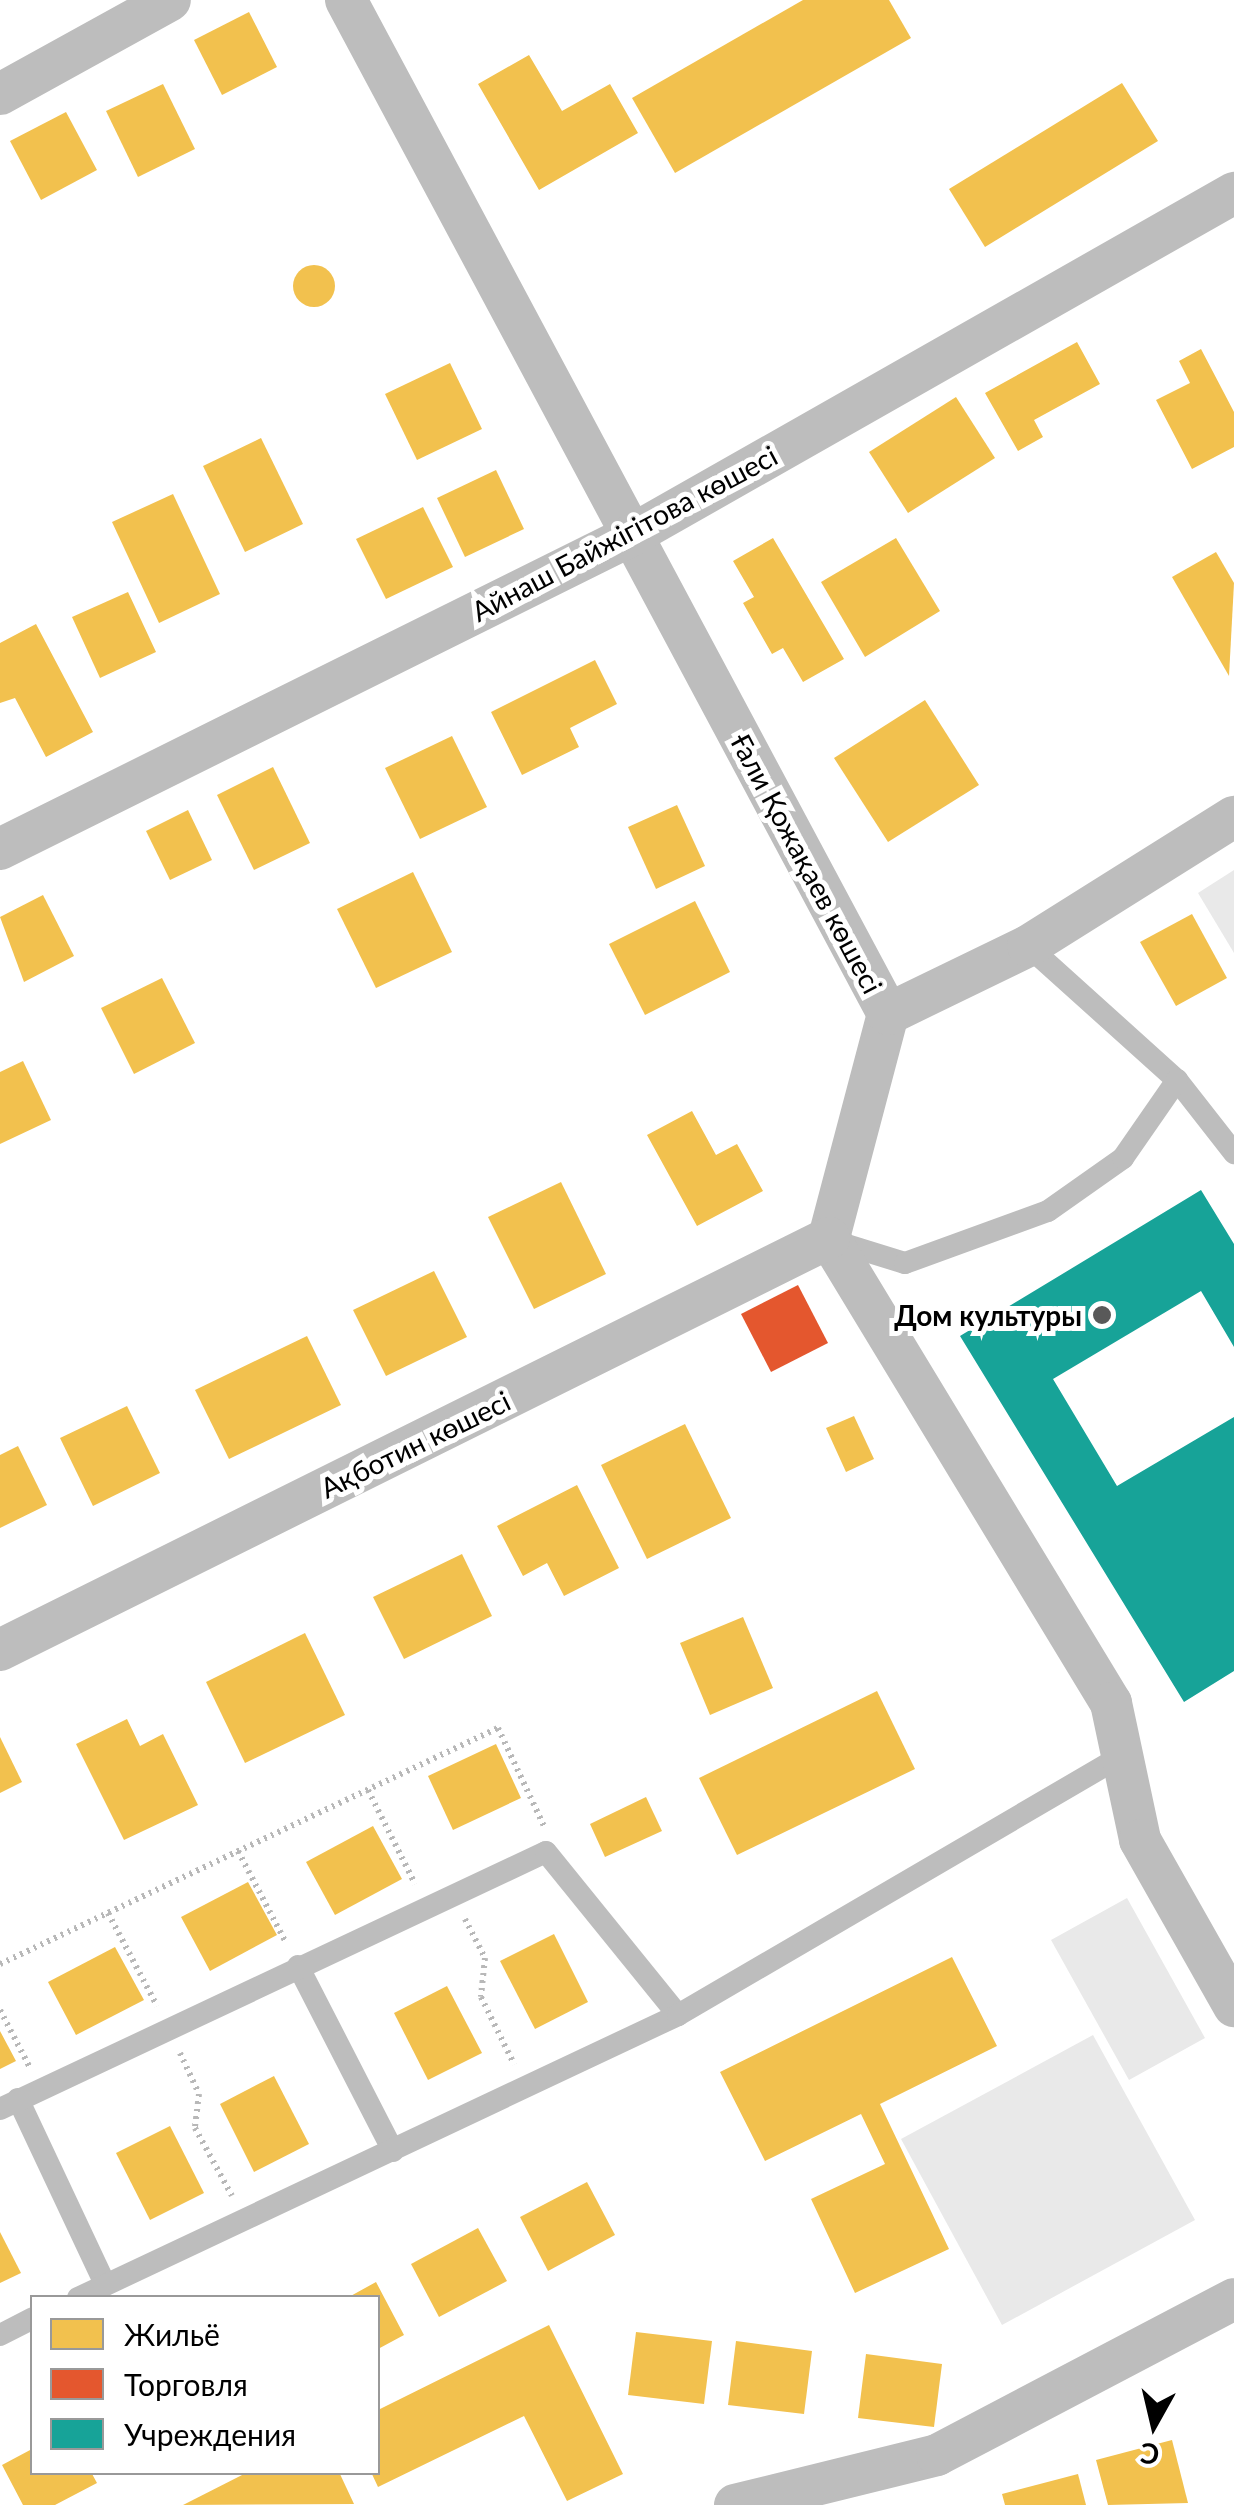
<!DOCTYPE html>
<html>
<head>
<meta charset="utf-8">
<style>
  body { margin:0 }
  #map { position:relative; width:1234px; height:2505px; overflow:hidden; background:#fff; font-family:Lato,sans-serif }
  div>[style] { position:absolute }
  .green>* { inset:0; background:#e9e9e9 }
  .homes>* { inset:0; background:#f2c14e }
  .round { border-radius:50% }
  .shops>* { inset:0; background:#e4572e }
  .public>* { inset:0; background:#17a398 }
  .path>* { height:6px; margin-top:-3px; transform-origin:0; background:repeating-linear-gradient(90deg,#b8b8b8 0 2.5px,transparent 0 7.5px) }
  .service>* { height:22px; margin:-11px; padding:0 11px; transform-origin:11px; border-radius:11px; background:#bdbdbd }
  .minor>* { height:42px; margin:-21px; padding:0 21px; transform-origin:21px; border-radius:21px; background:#bdbdbd }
  .dots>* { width:28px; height:28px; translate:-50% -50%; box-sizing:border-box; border:5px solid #fff; border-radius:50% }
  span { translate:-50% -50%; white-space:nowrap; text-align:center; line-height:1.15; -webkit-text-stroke:10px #fff; paint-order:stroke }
  .street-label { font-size:28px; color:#000 }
  .poi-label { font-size:28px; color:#000; font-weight:700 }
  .right { translate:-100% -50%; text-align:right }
  .legend { position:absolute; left:30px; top:2295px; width:350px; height:180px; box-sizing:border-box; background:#fff; border:2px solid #999; margin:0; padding:12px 18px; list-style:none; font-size:30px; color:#000 }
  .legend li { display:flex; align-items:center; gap:20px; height:50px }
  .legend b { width:50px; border:2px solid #999 }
  .north { position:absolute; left:1104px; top:2375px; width:100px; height:100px; -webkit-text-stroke:8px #fff; paint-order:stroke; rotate:188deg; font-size:28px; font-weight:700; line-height:40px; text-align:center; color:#000 }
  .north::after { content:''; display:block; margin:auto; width:35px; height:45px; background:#000; clip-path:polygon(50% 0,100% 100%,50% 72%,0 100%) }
</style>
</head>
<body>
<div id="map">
  <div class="green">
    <div style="clip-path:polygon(1234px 870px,1234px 953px,1198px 893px)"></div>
    <div style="clip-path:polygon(1127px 1898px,1205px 2038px,1129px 2080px,1051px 1940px)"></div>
    <div style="clip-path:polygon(1093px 2035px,1195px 2220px,1002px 2325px,901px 2139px)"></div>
  </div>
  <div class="homes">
    <div style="clip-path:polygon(803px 0,889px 0,911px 38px,675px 173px,632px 98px)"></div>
    <div style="clip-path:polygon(249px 12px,277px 67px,222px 95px,194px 40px)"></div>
    <div style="clip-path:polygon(529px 55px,562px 111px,610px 84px,638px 133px,539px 190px,478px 84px)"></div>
    <div style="clip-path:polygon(1122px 83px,1158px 141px,985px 247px,949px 189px)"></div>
    <div style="clip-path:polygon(163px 84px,195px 149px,138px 177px,106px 111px)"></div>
    <div style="clip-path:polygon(66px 112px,97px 170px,41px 200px,10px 141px)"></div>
    <div class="round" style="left:293px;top:265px;width:42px;height:42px"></div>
    <div style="clip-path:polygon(1077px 342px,1100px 384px,1034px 420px,1043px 437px,1018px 451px,985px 393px)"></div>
    <div style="clip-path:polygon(1201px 349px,1234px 412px,1234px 447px,1192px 469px,1156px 400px,1190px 383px,1179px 361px)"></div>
    <div style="clip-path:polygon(450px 363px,482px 429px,417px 460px,385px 394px)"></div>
    <div style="clip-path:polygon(956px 397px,995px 458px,908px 513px,869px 452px)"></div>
    <div style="clip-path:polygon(261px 438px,303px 524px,245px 552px,203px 466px)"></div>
    <div style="clip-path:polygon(496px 470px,524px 529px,465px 557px,437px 498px)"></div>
    <div style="clip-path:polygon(173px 494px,220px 594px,159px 623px,112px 522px)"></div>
    <div style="clip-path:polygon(423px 507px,453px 567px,386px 599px,356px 539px)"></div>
    <div style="clip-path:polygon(773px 538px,844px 659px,803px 682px,783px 648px,772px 654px,743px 603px,754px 597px,733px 561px)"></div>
    <div style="clip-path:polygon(896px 538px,940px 611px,865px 657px,821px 582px)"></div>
    <div style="clip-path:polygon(1216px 552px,1234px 583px,1229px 676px,1172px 577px)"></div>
    <div style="clip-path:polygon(128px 592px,156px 652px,100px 678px,72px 617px)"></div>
    <div style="clip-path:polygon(36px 624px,93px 732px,46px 757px,15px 698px,0 703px,0 643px)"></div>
    <div style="clip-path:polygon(595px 660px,617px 704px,570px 728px,579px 747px,522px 775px,491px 712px)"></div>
    <div style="clip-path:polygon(925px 700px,979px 785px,888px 842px,834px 758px)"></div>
    <div style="clip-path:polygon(452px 736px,487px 807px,420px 839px,385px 768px)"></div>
    <div style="clip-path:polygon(273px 767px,310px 843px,254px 870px,217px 795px)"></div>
    <div style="clip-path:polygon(677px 805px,705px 866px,656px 889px,628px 827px)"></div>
    <div style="clip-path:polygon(188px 810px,212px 860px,170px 880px,146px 831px)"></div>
    <div style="clip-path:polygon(413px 872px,452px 952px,376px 988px,337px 909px)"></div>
    <div style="clip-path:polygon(43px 895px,74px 956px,24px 982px,0 917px)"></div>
    <div style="clip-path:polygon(695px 901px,730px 972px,645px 1015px,609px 944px)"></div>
    <div style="clip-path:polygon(1192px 914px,1227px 978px,1176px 1006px,1140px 942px)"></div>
    <div style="clip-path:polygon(162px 978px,195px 1043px,134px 1074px,101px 1008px)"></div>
    <div style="clip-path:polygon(23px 1061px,51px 1120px,0 1144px,0 1072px)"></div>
    <div style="clip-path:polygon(692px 1111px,716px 1155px,737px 1144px,763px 1191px,697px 1226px,647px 1135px)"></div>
    <div style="clip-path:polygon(561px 1182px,606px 1274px,534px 1309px,488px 1217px)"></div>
    <div style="clip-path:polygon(434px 1271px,467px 1337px,386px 1376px,353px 1310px)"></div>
    <div style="clip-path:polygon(307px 1336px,341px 1405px,229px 1459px,195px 1390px)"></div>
    <div style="clip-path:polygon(127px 1406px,160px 1473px,93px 1506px,60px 1438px)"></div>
    <div style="clip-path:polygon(854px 1416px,874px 1459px,846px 1472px,826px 1428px)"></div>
    <div style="clip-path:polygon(685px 1424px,731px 1518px,647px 1559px,601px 1465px)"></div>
    <div style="clip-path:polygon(18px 1446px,47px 1505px,0 1528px,0 1455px)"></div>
    <div style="clip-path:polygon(577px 1485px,619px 1568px,564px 1596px,547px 1563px,523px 1576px,497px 1526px)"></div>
    <div style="clip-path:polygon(462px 1554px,492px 1616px,404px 1659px,373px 1597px)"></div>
    <div style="clip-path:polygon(743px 1617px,773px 1688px,710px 1715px,680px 1643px)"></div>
    <div style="clip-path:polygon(305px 1633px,345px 1715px,245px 1763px,206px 1682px)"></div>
    <div style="clip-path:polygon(877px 1691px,915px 1769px,737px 1855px,699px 1778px)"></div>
    <div style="clip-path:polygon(127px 1719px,140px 1746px,163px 1734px,198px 1805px,124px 1840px,76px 1744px)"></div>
    <div style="clip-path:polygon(0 1737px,22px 1782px,0 1793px)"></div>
    <div style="clip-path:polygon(496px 1744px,521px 1798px,453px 1830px,428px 1776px)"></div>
    <div style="clip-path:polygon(646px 1797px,662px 1831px,605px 1857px,590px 1824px)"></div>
    <div style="clip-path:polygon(373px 1826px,402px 1879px,335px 1915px,306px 1862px)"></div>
    <div style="clip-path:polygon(248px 1882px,277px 1935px,210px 1971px,181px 1917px)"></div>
    <div style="clip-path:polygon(554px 1934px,588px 2002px,535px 2029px,500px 1961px)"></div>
    <div style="clip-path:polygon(115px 1947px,144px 2000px,76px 2035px,48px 1982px)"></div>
    <div style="clip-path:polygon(952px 1957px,997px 2046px,880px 2104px,949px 2249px,855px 2293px,811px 2199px,885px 2164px,861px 2114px,765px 2161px,720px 2072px)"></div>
    <div style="clip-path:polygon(447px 1986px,482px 2053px,428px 2080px,394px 2013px)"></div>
    <div style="clip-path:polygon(0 2031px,16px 2061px,0 2069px)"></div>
    <div style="clip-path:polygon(274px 2076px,309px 2144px,254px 2172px,220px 2104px)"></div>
    <div style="clip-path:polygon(170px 2126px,204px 2193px,150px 2220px,116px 2153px)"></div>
    <div style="clip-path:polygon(587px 2182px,615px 2235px,548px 2271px,520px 2217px)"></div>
    <div style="clip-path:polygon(478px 2228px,507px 2281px,439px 2317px,411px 2264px)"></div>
    <div style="clip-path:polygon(0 2232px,21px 2273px,0 2283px)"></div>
    <div style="clip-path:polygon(376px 2282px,404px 2335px,378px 2349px,378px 2298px,347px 2298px)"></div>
    <div style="clip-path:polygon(549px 2325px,623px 2474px,567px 2501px,524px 2416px,378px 2487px,371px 2472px,378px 2410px)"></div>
    <div style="clip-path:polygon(636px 2332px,712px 2341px,704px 2404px,628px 2395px)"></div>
    <div style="clip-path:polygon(736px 2341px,812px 2351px,804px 2414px,728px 2405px)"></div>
    <div style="clip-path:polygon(866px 2354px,942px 2364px,934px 2427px,858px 2418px)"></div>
    <div style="clip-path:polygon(1172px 2440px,1188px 2503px,1108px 2505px,1096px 2460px)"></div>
    <div style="clip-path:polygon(32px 2449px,32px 2472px,91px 2472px,97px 2483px,55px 2505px,23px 2505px,2px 2465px)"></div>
    <div style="clip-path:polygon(248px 2472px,339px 2472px,354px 2504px,183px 2505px)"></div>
    <div style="clip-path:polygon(1078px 2474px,1086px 2505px,1005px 2505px,1002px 2494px)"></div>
  </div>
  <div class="shops">
    <div style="clip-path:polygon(798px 1285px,828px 1343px,771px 1372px,741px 1314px)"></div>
  </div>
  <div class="public">
    <div style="clip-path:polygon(1201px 1190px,1234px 1244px,1234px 1347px,1201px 1291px,1053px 1379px,1117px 1486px,1234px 1417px,1234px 1671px,1184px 1702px,960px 1336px)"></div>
  </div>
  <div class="path">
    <div style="left:368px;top:1790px;width:105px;rotate:63.4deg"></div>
    <div style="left:238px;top:1851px;width:104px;rotate:62.4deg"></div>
    <div style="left:108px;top:1913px;width:105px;rotate:62.2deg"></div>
    <div style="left:465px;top:1919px;width:44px;rotate:62.9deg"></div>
    <div style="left:485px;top:1958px;width:39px;rotate:96deg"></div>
    <div style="left:481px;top:1997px;width:75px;rotate:63.8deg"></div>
    <div style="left:0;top:1964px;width:551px;rotate:-25.36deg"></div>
    <div style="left:498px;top:1728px;width:108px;rotate:64.9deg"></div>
    <div style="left:0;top:2010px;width:63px;rotate:62.6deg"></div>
    <div style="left:180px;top:2053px;width:45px;rotate:65.1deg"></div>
    <div style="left:199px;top:2094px;width:34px;rotate:97deg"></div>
    <div style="left:195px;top:2128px;width:77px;rotate:61.4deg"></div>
  </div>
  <div class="service">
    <div style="left:1028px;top:946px;width:200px;rotate:42deg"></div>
    <div style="left:1177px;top:1080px;width:93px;rotate:52deg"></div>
    <div style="left:837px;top:1242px;width:71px;rotate:17.2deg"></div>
    <div style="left:905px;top:1263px;width:152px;rotate:-20deg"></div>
    <div style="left:1048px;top:1211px;width:92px;rotate:-35.2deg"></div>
    <div style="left:1123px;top:1158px;width:95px;rotate:-55.3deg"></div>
    <div style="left:298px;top:1966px;width:208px;rotate:62.8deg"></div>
    <div style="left:18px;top:2099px;width:204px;rotate:64.8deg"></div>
    <div style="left:0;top:2109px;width:603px;rotate:-25.21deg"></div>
    <div style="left:546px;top:1852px;width:210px;rotate:51deg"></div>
    <div style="left:78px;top:2298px;width:663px;rotate:-25.25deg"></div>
    <div style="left:678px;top:2015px;width:510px;rotate:-30.29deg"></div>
    <div style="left:0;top:2335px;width:36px;rotate:-27deg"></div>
  </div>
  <div class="minor">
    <div style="left:346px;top:0;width:1150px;rotate:61.87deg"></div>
    <div style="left:888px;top:1014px;width:232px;rotate:104.8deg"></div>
    <div style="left:829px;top:1238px;width:544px;rotate:58.77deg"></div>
    <div style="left:1111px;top:1703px;width:140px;rotate:78deg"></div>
    <div style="left:1140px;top:1840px;width:191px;rotate:60.5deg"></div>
    <div style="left:0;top:94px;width:194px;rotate:-28.9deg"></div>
    <div style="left:0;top:849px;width:703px;rotate:-26.42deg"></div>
    <div style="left:630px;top:536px;width:695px;rotate:-29.59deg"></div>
    <div style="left:888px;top:1014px;width:156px;rotate:-25.9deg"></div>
    <div style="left:1028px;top:946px;width:243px;rotate:-32.1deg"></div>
    <div style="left:0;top:1650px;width:926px;rotate:-26.43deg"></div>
    <div style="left:735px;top:2505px;width:208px;rotate:-13.9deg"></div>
    <div style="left:937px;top:2455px;width:335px;rotate:-27.7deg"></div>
  </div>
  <div class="dots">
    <div style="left:1102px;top:1315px;background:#595959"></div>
  </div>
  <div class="street-label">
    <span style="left:624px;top:533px;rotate:-28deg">Айнаш Байжігітова көшесі</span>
    <span style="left:807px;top:863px;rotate:62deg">Ғали Қожақаев көшесі</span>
    <span style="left:415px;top:1444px;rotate:-26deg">Ақботин көшесі</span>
  </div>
  <div class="poi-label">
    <span class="right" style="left:1082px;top:1315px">Дом культуры</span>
  </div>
  <ul class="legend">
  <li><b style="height:28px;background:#f2c14e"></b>Жильё</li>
  <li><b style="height:28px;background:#e4572e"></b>Торговля</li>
  <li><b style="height:28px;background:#17a398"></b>Учреждения</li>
  </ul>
  <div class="north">С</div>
</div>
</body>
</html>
